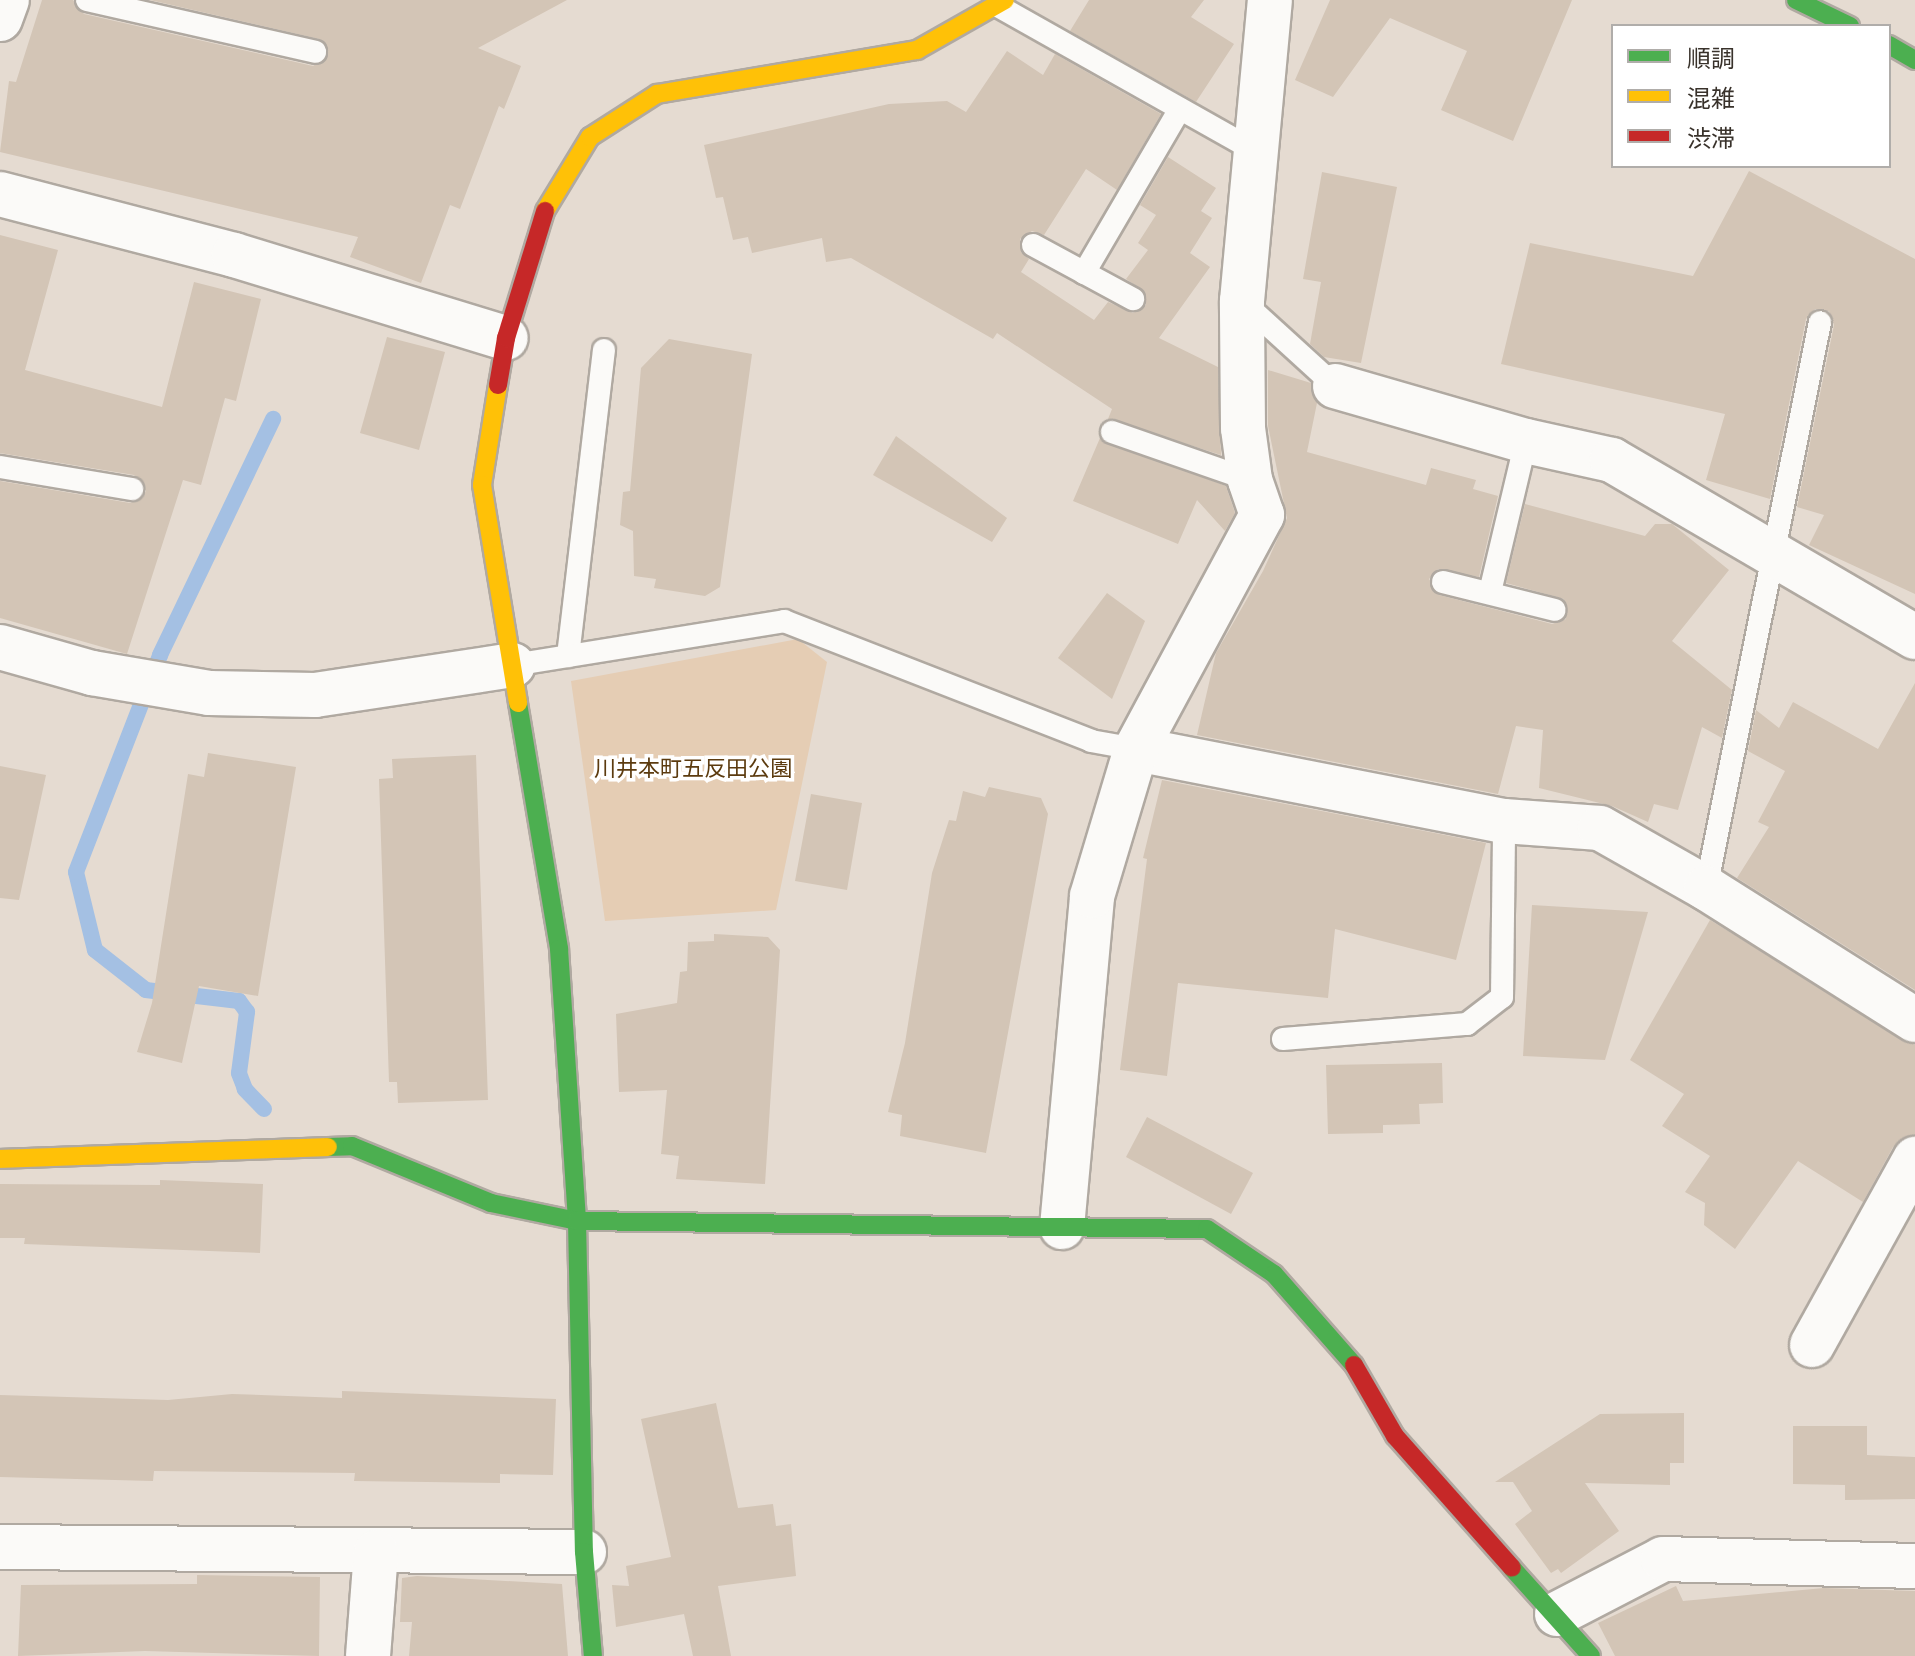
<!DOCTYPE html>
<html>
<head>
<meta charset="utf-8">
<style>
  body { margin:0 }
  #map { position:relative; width:1915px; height:1656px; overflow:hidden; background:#e5dbd1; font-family:Karla,"Noto Sans JP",sans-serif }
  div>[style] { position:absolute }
  .green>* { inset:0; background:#e5cdb4 }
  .stream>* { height:16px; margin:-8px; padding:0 8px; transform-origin:8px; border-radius:8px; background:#a4c0e3 }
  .building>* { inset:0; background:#d3c5b6 }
  .roads { filter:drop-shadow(2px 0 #b0a9a1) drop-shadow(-2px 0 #b0a9a1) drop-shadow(0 2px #b0a9a1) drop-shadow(0 -2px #b0a9a1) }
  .lane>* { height:22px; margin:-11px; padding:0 11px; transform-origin:11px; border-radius:11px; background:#fbfaf8 }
  .street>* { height:44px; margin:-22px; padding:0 22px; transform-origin:22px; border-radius:22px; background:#fbfaf8 }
  .fast>* { height:18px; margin:-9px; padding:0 9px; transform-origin:9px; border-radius:9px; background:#4caf50 }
  .slow>* { height:18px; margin:-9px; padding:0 9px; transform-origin:9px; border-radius:9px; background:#ffc107 }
  .jam>* { height:18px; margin:-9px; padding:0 9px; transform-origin:9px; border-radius:9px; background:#c62828 }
  span { translate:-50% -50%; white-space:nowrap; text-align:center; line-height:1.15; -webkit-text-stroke:7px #fff; paint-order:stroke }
  .park-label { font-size:22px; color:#5c3b0f }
  .legend { position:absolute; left:1611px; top:24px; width:280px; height:144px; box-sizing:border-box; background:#fff; border:2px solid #b0adaa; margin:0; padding:10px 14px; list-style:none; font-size:24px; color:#39322b }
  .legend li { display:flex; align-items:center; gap:16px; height:40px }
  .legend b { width:40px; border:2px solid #b0adaa }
</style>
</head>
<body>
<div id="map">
  <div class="green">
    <div style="clip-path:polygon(798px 639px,827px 662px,776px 910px,605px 921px,571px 681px)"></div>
  </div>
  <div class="stream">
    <div style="left:264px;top:1109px;width:28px;rotate:-134deg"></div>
    <div style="left:245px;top:1089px;width:17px;rotate:-111deg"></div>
    <div style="left:239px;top:1073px;width:62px;rotate:-82.5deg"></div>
    <div style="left:247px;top:1012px;width:14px;rotate:-126deg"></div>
    <div style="left:239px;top:1001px;width:94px;rotate:-173.3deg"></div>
    <div style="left:146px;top:990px;width:65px;rotate:-141.9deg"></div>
    <div style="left:95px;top:950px;width:80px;rotate:-103.7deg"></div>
    <div style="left:76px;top:872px;width:233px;rotate:-68.8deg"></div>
    <div style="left:160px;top:655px;width:262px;rotate:-64.4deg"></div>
  </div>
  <div class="building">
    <div style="clip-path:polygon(42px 0,73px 0,84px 14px,313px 66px,328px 56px,319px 39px,150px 0,567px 0,478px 48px,521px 66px,504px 109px,499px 106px,460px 209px,450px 205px,421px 283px,350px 257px,358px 237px,0 152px,9px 81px,16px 82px)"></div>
    <div style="clip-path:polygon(1089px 0,1204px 0,1191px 17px,1234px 44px,1196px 102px,1070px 31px)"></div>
    <div style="clip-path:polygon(1330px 0,1572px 0,1513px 141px,1441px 110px,1467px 51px,1390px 18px,1333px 97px,1295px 80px)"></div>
    <div style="clip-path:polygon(1007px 51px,1043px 75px,1055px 54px,1161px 114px,1117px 190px,1086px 169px,1044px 235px,1032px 231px,1020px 239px,1021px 252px,1029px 259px,1021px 272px,1094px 320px,1108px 302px,1133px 313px,1146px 305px,1144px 291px,1126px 279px,1148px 250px,1138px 243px,1156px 215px,1140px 205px,1168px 157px,1216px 188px,1201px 211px,1212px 218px,1190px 253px,1210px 267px,1159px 338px,1218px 367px,1221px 455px,1108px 419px,1112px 409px,997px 333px,993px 339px,851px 258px,826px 262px,822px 238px,752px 253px,748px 237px,733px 240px,723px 197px,716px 198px,704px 145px,889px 104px,947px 101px,966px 112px)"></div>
    <div style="clip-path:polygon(1749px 171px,1915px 259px,1915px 594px,1809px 545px,1824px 515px,1797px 507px,1834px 325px,1829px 311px,1815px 309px,1806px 319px,1770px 499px,1706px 480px,1725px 414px,1501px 364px,1530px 243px,1693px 276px)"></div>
    <div style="clip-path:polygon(1322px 172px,1397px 187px,1361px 363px,1324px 357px,1310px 344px,1321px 282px,1303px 279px)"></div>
    <div style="clip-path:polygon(0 235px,58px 250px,25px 370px,162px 407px,194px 282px,261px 299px,236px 401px,225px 398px,201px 485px,183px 480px,127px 654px,0 618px,0 481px,130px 503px,142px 498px,146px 491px,134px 475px,0 453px)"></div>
    <div style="clip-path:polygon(387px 337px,445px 352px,419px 450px,360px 433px)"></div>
    <div style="clip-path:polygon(669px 339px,752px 354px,720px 587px,705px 596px,654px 588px,656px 579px,634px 576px,633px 531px,620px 525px,623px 492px,630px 491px,641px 368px)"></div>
    <div style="clip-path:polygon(1268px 370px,1311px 383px,1317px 403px,1307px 452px,1426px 485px,1431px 468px,1476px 480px,1473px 489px,1498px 496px,1479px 577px,1438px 569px,1429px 579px,1439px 595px,1552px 624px,1566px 619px,1564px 599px,1506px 583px,1525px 504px,1645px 536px,1655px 524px,1672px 524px,1729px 570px,1672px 641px,1732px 690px,1722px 738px,1702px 727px,1678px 810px,1654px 804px,1648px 822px,1612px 806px,1539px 788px,1543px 730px,1516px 726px,1498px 794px,1197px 735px,1216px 653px,1263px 571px,1287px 518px,1268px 426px)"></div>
    <div style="clip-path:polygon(896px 436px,1007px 518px,992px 542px,873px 475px)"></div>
    <div style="clip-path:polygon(1100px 438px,1226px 486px,1235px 513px,1225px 531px,1197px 500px,1178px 544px,1073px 501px)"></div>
    <div style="clip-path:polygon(1107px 593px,1145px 621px,1112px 699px,1058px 658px)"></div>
    <div style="clip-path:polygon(1915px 683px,1915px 990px,1737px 878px,1769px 827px,1758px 822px,1785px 771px,1748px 751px,1756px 710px,1779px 728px,1793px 702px,1878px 749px)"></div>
    <div style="clip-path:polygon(208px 753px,296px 767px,258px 996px,199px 986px,182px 1063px,137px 1052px,152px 1003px,188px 774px,204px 777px)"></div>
    <div style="clip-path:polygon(476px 755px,488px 1100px,398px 1103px,397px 1082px,389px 1082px,379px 779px,393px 778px,392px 759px)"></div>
    <div style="clip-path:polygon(0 766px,46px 775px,19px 900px,0 898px)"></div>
    <div style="clip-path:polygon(1162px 780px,1486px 843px,1456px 960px,1335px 929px,1328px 998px,1178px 983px,1167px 1076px,1120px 1070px,1147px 859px,1143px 858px)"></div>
    <div style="clip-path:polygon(989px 787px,1041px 798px,1048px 814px,986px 1153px,900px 1136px,902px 1115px,888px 1112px,905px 1043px,932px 873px,949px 820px,956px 821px,963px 791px,985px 797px)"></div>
    <div style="clip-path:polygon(811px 794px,862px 803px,847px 890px,795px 881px)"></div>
    <div style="clip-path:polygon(1532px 905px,1648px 912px,1605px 1060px,1523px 1056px)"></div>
    <div style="clip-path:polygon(1710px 920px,1915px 1045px,1915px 1134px,1893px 1147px,1863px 1202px,1798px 1161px,1735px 1249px,1704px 1225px,1705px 1203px,1685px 1192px,1710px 1156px,1662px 1126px,1684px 1094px,1630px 1060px)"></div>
    <div style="clip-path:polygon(714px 934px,768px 937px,780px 950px,765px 1184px,676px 1179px,679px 1156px,661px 1154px,667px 1090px,619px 1092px,616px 1014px,677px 1003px,680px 972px,687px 971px,688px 942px,714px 941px)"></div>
    <div style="clip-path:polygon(1442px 1063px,1443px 1103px,1419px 1104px,1420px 1124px,1383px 1125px,1383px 1133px,1328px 1134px,1326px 1065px)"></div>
    <div style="clip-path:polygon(1147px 1117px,1253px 1173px,1231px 1214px,1126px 1157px)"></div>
    <div style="clip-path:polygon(160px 1180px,263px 1184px,260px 1253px,24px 1244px,25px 1238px,0 1238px,0 1184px,160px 1185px)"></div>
    <div style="clip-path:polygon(342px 1391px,556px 1399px,553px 1475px,500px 1474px,500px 1483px,354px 1481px,355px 1473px,154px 1471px,153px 1481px,0 1477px,0 1395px,168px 1400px,232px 1394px,342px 1398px)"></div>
    <div style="clip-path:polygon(716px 1403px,738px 1508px,773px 1504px,776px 1526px,791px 1524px,796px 1576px,718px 1586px,731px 1656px,693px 1656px,684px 1614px,616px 1627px,612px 1585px,629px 1586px,626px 1566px,671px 1557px,641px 1419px)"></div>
    <div style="clip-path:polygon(1684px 1413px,1684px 1463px,1670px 1463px,1670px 1485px,1585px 1483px,1619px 1531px,1561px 1573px,1558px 1569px,1551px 1573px,1515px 1524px,1532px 1511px,1513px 1482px,1495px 1482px,1600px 1414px)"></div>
    <div style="clip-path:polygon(1793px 1426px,1867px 1426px,1867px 1455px,1915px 1457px,1915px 1499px,1845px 1500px,1845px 1485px,1793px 1484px)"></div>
    <div style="clip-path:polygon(197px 1575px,320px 1577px,319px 1656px,145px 1651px,18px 1656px,21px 1585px,197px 1584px)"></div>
    <div style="clip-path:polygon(417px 1576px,562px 1584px,568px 1656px,409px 1656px,412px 1622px,400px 1622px,402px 1578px)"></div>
    <div style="clip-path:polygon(1676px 1586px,1683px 1601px,1824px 1588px,1915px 1591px,1915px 1656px,1615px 1656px,1598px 1623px)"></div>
  </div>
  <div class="roads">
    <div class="lane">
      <div style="left:87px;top:0;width:234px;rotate:12.8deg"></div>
      <div style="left:998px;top:6px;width:295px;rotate:29.4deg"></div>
      <div style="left:1033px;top:245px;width:114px;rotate:28.4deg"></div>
      <div style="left:1084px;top:273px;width:190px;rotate:-59.7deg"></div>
      <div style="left:1243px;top:302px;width:125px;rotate:42.4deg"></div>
      <div style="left:1112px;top:432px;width:146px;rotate:19.2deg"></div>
      <div style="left:0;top:467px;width:134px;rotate:9.5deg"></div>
      <div style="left:1443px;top:582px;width:115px;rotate:14deg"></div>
      <div style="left:1490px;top:592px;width:155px;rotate:-76.6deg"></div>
      <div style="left:568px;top:656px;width:308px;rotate:-83.3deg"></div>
      <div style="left:513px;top:665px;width:275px;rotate:-9.2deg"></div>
      <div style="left:784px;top:621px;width:330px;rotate:21.3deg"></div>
      <div style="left:1091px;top:741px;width:46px;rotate:10.1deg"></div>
      <div style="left:1706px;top:888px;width:577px;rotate:-78.61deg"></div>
      <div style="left:1283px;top:1039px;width:185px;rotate:-4.7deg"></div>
      <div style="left:1467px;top:1024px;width:44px;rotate:-37.6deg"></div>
      <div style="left:1502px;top:997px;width:176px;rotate:-89.3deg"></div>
    </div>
    <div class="street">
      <div style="left:0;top:19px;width:20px;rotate:-70deg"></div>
      <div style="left:0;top:194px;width:242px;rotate:14.6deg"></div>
      <div style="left:234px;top:255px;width:284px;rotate:17deg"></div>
      <div style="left:1335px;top:386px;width:199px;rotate:16.1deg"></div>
      <div style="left:1526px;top:441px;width:88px;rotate:12.5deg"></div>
      <div style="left:1612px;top:460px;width:351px;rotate:30.3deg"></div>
      <div style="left:0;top:647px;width:96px;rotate:15.8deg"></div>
      <div style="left:92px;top:673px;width:119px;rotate:9.7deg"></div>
      <div style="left:209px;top:693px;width:106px;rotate:1.1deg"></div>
      <div style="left:315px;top:695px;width:200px;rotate:-8.6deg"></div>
      <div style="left:1136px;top:749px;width:375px;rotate:11.1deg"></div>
      <div style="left:1504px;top:821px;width:96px;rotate:4.2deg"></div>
      <div style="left:1600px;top:828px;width:122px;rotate:29.5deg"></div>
      <div style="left:1706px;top:888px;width:247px;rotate:32.3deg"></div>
      <div style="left:1062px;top:1227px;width:332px;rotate:-84.8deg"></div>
      <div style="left:1092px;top:896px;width:153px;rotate:-73.3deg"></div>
      <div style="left:1136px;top:749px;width:266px;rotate:-61.7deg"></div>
      <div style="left:1262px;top:515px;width:37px;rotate:-109deg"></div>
      <div style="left:1250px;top:480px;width:52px;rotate:-97.7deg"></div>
      <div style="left:1243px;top:428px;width:127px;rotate:-90.5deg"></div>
      <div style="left:1242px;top:301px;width:302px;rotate:-84.7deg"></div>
      <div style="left:1812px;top:1345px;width:213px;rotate:-61deg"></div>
      <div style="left:0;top:1547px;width:584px;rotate:0.49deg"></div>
      <div style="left:1557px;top:1614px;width:119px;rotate:-27.4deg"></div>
      <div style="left:1663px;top:1559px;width:252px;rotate:1.6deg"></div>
      <div style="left:368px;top:1656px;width:104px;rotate:-85.6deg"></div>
    </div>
    <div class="fast">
      <div style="left:1796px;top:0;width:60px;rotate:25.7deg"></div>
      <div style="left:1889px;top:45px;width:30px;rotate:30deg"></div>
      <div style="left:518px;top:703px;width:249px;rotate:80.5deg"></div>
      <div style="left:559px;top:949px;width:273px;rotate:86.2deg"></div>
      <div style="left:577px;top:1221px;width:331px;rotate:88.8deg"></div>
      <div style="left:584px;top:1552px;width:104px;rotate:85.1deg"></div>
      <div style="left:328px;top:1147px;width:24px;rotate:-2deg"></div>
      <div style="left:352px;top:1146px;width:150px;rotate:22.3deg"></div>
      <div style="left:491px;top:1203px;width:88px;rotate:11.8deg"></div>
      <div style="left:577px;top:1221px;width:630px;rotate:0.73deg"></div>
      <div style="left:1207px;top:1229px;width:81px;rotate:33.9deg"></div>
      <div style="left:1274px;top:1274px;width:121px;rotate:48.7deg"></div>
      <div style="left:1512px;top:1568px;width:118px;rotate:48.1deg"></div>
    </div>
    <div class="slow">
      <div style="left:545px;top:211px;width:87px;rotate:-58.7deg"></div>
      <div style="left:590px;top:137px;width:80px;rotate:-32.7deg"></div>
      <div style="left:657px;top:94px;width:264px;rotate:-9.6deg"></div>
      <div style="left:917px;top:50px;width:101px;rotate:-29.6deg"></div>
      <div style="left:498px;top:385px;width:101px;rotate:99.1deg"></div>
      <div style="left:482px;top:485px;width:221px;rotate:80.6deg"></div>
      <div style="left:0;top:1159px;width:328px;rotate:-2.1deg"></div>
    </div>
    <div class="jam">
      <div style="left:498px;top:385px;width:48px;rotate:-80.3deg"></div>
      <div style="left:506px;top:338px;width:133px;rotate:-72.9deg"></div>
      <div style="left:1354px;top:1365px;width:82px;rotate:60deg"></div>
      <div style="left:1395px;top:1436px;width:176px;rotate:48.4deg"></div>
    </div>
  </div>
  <div class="park-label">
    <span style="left:693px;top:770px">川井本町五反田公園</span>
  </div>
  <ul class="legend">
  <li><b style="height:10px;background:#4caf50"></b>順調</li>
  <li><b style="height:10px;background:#ffc107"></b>混雑</li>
  <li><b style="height:10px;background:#c62828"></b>渋滞</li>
  </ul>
</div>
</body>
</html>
